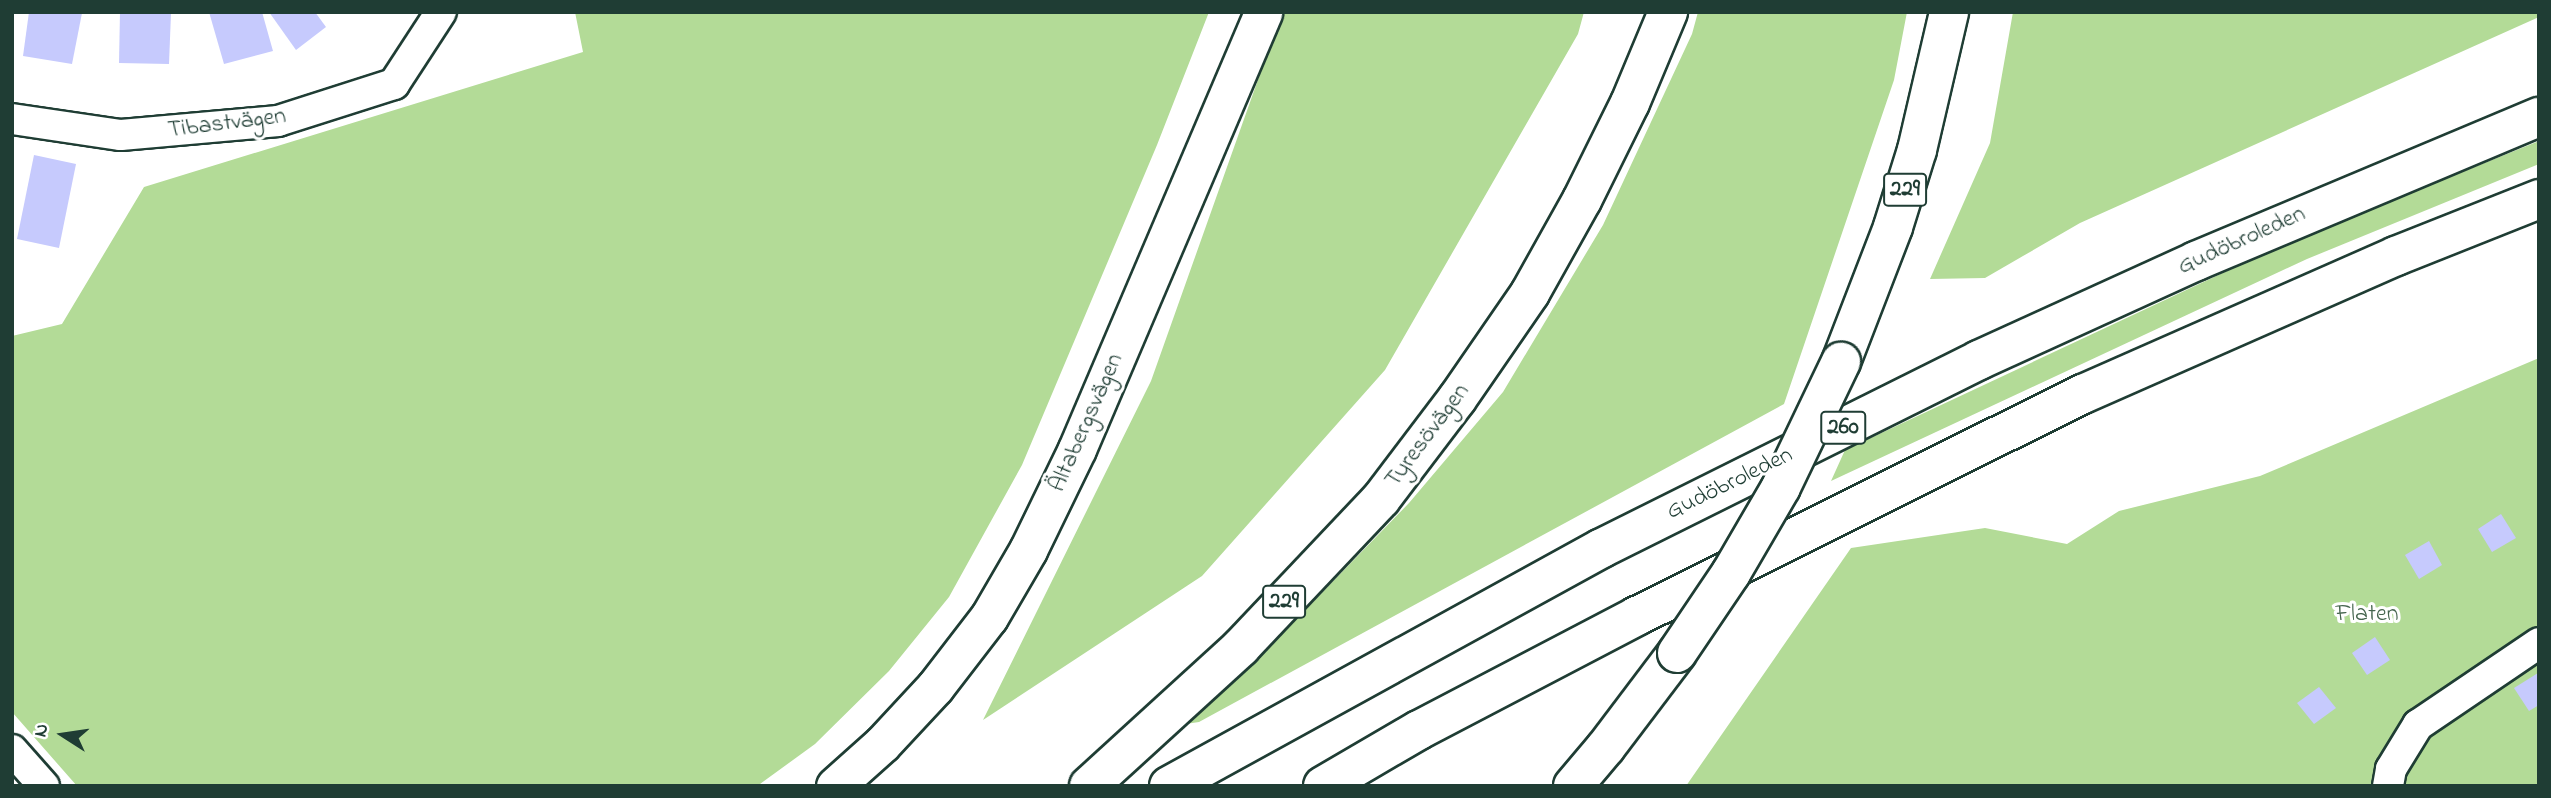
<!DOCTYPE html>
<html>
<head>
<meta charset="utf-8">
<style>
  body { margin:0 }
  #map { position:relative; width:2551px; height:798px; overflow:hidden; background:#fff; font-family:"Indie Flower",sans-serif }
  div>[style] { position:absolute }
  .green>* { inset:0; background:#b3db97 }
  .building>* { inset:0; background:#c6cafd }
  .roads { filter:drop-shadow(2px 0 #1f3d34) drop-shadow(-2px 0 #1f3d34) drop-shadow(0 2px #1f3d34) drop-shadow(0 -2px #1f3d34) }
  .minor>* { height:30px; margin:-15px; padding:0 15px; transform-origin:15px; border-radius:15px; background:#fff }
  .tertiary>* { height:37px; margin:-18.5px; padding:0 18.5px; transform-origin:18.5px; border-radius:18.5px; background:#fff }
  .motorway>* { height:38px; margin:-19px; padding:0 19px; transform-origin:19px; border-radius:19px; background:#fff }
  .bridges { filter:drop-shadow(2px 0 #1f3d34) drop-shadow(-2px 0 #1f3d34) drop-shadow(0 2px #1f3d34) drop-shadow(0 -2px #1f3d34) }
  .motorway-bridge>* { height:38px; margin:-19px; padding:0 19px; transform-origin:19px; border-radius:19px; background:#fff }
  span { translate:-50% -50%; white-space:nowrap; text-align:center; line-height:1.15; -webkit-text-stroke:6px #fff; paint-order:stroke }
  .shield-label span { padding:2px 5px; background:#fff; border:2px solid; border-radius:5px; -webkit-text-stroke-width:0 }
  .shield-label { font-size:23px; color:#1f3d34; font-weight:700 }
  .street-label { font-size:24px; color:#1f3d34 }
  .park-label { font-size:24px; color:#44644d }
  .frame { position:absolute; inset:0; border:14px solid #1f3d34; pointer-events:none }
  .north { position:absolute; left:28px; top:700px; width:70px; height:70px; -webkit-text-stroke:5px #fff; paint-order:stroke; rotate:282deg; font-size:19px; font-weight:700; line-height:28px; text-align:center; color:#1f3d34 }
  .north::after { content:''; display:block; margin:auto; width:24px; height:32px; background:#1f3d34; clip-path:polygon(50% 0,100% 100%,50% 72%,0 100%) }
</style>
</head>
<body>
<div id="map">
  <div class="green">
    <div style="clip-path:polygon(575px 12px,1209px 12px,1157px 145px,1022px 465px,949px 597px,889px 671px,815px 744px,760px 784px,77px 786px,12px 712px,12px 336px,62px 324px,144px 187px,583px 52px)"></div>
    <div style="clip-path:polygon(1282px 12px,1584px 12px,1578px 34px,1385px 370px,1202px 576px,983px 720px,1151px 381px)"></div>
    <div style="clip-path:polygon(1698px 12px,1907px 12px,1894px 80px,1784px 404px,1199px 722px,1179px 725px,1275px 641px,1409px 503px,1503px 392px,1603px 225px,1692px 34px)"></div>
    <div style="clip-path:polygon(2013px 12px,2539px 12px,2539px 17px,2080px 223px,1985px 278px,1930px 279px,1990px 143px)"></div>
    <div style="clip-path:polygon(2539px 141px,2539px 164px,2307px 259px,1831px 481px,1845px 450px,2291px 241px)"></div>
    <div style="clip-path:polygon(2539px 358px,2539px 786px,1686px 786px,1851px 548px,1985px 528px,2067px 544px,2119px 511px,2260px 476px)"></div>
  </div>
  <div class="building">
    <div style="clip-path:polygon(29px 12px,82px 13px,72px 64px,23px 56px)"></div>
    <div style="clip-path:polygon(120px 12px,171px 13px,169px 64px,119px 63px)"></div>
    <div style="clip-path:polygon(209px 12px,262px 12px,273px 51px,224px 64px)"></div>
    <div style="clip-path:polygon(269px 12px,315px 12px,326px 27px,296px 50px)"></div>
    <div style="clip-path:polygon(34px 155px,76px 164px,59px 248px,17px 239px)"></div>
    <div style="clip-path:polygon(2501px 514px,2516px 538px,2492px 552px,2478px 529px)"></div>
    <div style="clip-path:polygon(2429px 541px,2442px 565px,2419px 579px,2405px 555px)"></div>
    <div style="clip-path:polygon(2375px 637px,2390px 660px,2367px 675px,2352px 653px)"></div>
    <div style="clip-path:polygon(2538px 673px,2539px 705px,2529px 711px,2514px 688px)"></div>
    <div style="clip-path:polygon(2319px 687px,2336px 708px,2314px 724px,2297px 703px)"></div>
  </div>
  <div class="roads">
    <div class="minor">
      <div style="left:12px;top:119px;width:110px;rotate:8.4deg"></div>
      <div style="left:121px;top:135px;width:158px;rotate:-5.1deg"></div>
      <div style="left:278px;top:121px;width:122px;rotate:-17.7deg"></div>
      <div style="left:394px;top:84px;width:86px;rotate:-56.9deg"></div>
      <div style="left:12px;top:750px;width:48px;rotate:48.4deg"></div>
      <div style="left:2388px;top:786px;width:17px;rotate:-80deg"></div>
      <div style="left:2391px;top:769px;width:52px;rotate:-58.5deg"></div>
      <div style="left:2418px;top:725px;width:146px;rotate:-34.1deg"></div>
    </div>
    <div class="tertiary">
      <div style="left:835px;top:786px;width:63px;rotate:-41.8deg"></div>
      <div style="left:882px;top:744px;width:78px;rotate:-47.1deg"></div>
      <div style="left:935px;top:687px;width:88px;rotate:-52.4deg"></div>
      <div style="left:989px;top:617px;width:78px;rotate:-59.8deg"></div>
      <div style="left:1028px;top:550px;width:112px;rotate:-64.1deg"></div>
      <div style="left:1077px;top:449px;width:475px;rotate:-66.9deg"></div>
    </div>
    <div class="motorway">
      <div style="left:1841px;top:362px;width:145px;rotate:-68.9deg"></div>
      <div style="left:1893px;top:227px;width:81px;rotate:-72.7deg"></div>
      <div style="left:1917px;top:150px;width:142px;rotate:-76.9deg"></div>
      <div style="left:1089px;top:786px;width:206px;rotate:-42.4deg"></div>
      <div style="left:1241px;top:647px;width:204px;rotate:-46.6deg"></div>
      <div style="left:1381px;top:499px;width:126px;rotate:-52.8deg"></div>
      <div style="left:1457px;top:399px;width:129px;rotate:-55.4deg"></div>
      <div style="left:1530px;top:293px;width:107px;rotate:-60.8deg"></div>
      <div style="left:1582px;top:200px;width:108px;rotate:-63.7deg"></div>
      <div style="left:1630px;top:103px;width:99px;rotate:-67.3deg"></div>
      <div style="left:1169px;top:786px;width:494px;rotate:-28.8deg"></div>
      <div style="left:1602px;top:548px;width:421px;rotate:-26.5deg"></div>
      <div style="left:1979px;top:360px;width:239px;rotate:-24.5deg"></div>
      <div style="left:2196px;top:261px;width:372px;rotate:-22.8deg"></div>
      <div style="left:1323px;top:786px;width:111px;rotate:-30.3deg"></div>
      <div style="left:1419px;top:730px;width:246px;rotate:-27.6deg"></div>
      <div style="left:1637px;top:616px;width:498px;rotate:-26.5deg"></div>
      <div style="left:2083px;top:394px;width:342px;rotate:-23.8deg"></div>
      <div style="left:2396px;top:256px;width:154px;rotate:-21.7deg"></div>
      <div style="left:1573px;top:786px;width:51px;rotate:-49.8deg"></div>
      <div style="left:1606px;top:747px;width:118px;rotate:-52.9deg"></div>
    </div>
  </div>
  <div class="bridges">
    <div class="motorway-bridge">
      <div style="left:1677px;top:653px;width:97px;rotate:-56deg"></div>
      <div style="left:1731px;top:573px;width:99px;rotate:-59.8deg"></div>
      <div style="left:1781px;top:487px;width:139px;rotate:-64.4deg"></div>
    </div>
  </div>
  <div class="shield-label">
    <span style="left:1905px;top:190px">229</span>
    <span style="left:1843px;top:428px">260</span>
    <span style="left:1284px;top:602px">229</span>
  </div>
  <div class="street-label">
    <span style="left:227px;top:124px;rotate:-7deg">Tibastvägen</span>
    <span style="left:2242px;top:241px;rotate:-24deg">Gudöbroleden</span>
    <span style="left:1087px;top:423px;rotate:-66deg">Ältabergsvägen</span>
    <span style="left:1428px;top:436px;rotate:-53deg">Tyresövägen</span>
    <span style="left:1730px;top:484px;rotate:-26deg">Gudöbroleden</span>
  </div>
  <div class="park-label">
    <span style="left:2367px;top:615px">Flaten</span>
  </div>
  <div class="frame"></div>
  <div class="north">N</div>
</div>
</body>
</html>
